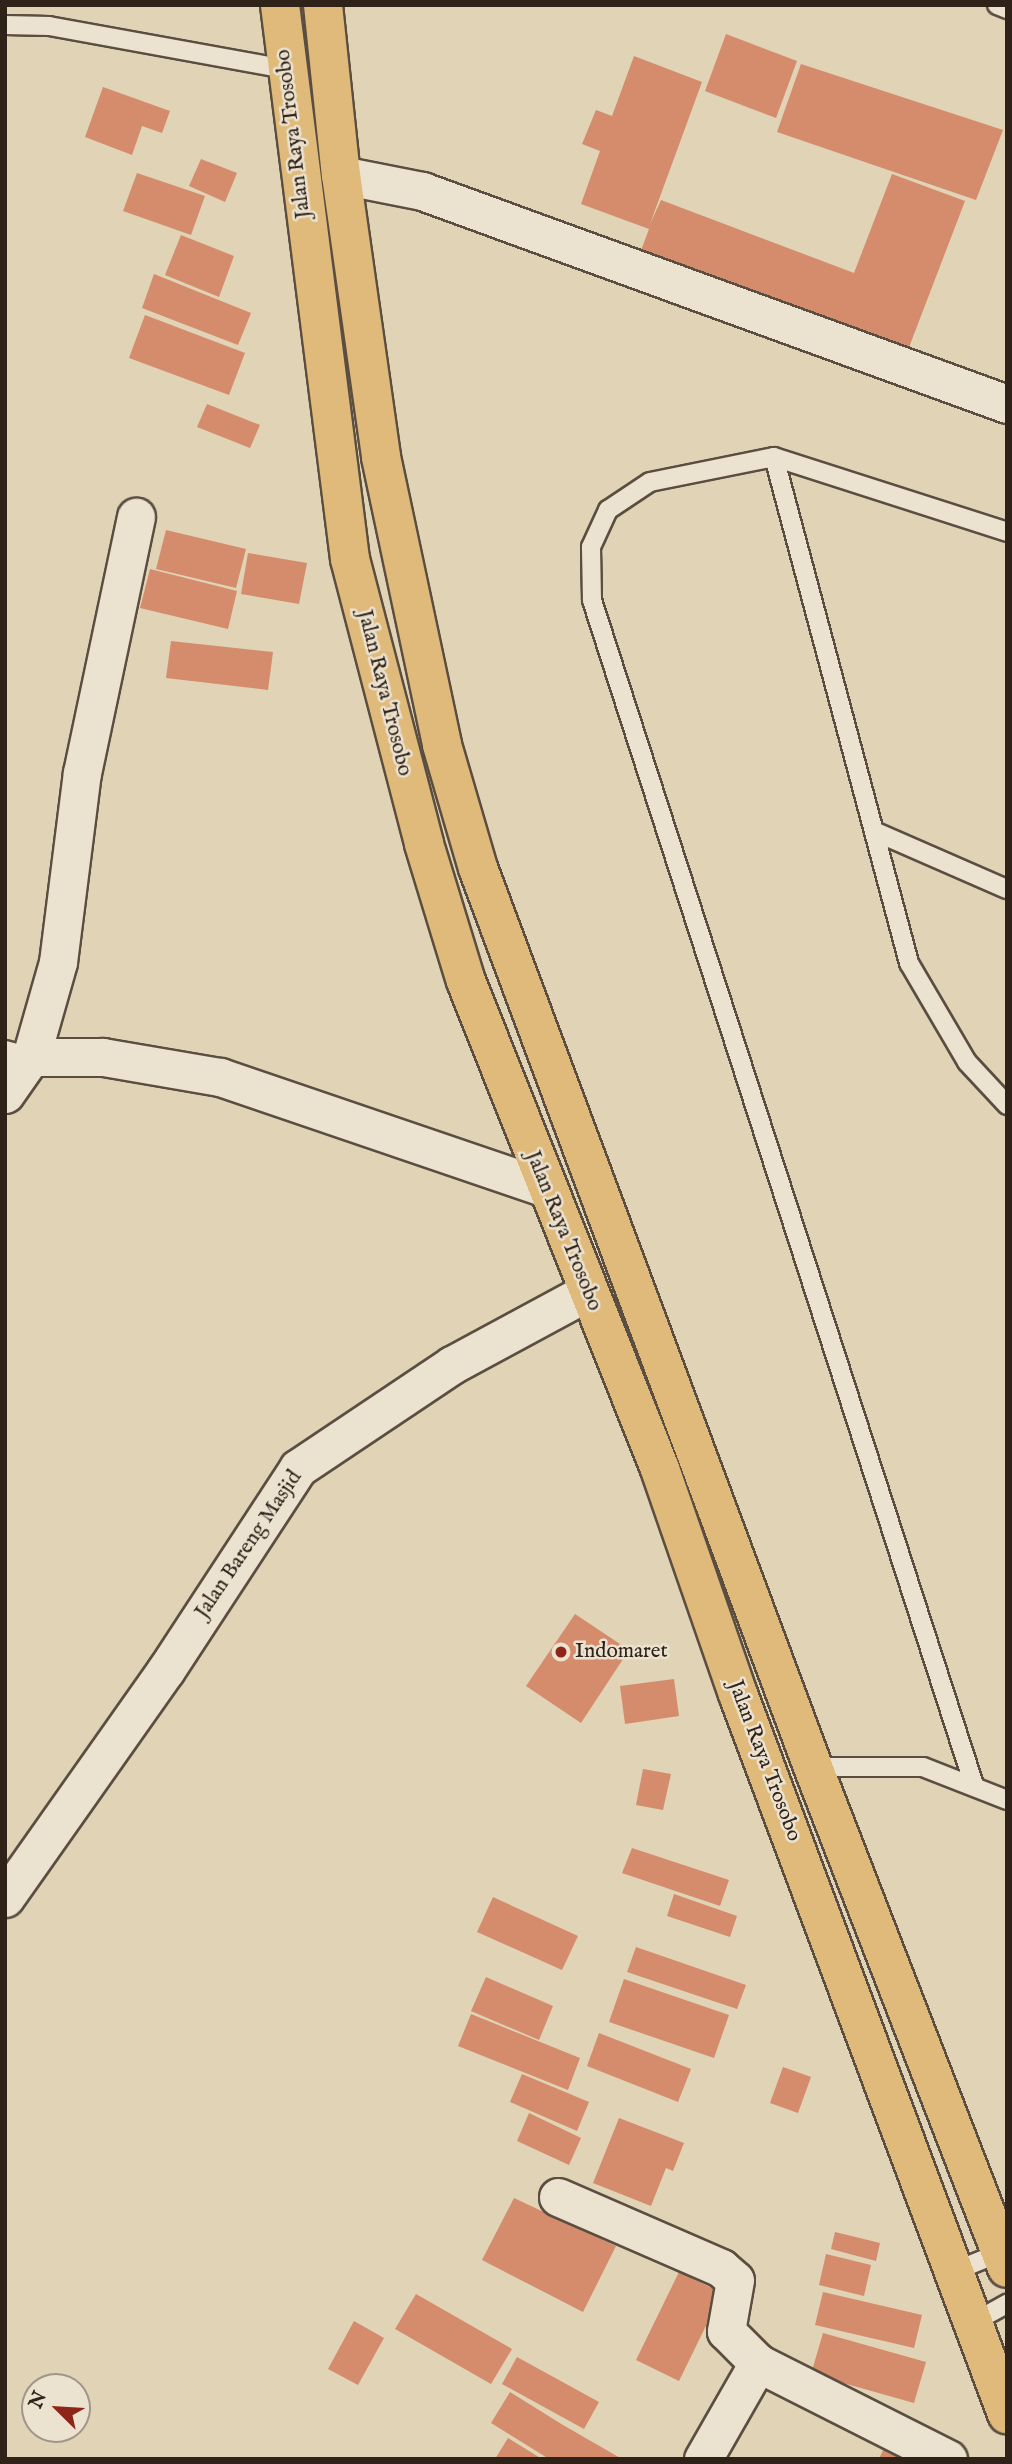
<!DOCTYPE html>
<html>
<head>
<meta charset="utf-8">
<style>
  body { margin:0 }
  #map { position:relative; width:1012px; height:2464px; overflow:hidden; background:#e0d3b6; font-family:"IM FELL English",serif }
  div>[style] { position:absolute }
  .building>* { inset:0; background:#d48c6d }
  .roads { filter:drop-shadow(2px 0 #5b4e40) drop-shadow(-2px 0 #5b4e40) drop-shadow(0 2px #5b4e40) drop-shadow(0 -2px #5b4e40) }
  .service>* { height:18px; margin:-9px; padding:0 9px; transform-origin:9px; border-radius:9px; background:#ebe2d0 }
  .minor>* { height:37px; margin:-18.5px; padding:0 18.5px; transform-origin:18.5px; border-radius:18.5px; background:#ebe2d0 }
  .trunk>* { height:38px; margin:-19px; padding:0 19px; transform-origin:19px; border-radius:19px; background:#e0ba7b }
  .dots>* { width:19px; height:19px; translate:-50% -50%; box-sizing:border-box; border:4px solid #ebe2d0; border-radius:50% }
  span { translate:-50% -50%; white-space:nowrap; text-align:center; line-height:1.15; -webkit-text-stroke:5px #ebe2d0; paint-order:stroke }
  .street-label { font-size:21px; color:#2f2219 }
  .poi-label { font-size:21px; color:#2f2219 }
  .left { translate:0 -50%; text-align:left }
  .frame { position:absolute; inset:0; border:7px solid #2f2219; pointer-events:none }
  .north { position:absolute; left:21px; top:2373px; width:70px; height:70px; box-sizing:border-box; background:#ebe2d0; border:2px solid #a09587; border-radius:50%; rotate:294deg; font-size:19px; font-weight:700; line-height:28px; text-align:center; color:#2f2219 }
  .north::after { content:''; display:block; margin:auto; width:24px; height:32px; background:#8f2418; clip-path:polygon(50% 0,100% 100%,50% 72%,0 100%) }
</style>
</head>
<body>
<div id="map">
  <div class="building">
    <div style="clip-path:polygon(726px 34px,797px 61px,776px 118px,705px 91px)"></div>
    <div style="clip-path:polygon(634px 56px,702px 82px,650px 224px,661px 200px,854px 273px,892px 174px,965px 201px,903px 363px,636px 264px,649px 229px,581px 204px,600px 151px,582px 144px,596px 110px,612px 116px)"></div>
    <div style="clip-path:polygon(801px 64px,1003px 130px,976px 200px,777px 132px)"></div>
    <div style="clip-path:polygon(103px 87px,170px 111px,162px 133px,142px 126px,132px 155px,85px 137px)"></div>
    <div style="clip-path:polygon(201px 159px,237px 173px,225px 202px,189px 186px)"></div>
    <div style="clip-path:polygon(137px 173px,205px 196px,191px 235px,123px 211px)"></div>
    <div style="clip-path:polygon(181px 235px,234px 256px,219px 297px,165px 275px)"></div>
    <div style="clip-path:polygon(154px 274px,251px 313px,238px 345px,142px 308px)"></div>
    <div style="clip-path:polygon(145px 315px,245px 353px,229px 395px,129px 358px)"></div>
    <div style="clip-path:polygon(207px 404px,260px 425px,250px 448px,197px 427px)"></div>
    <div style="clip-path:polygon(166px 530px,246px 549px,236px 588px,156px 569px)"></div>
    <div style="clip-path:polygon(248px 553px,307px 563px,299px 604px,241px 594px)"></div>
    <div style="clip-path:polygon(150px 569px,237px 591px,228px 629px,140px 608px)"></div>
    <div style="clip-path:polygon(171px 641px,273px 652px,268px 690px,166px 678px)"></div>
    <div style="clip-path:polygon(575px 1614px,629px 1650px,581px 1723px,526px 1686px)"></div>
    <div style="clip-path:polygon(674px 1679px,679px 1716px,625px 1724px,620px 1686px)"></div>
    <div style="clip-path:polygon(643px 1769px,671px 1774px,663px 1810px,636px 1805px)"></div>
    <div style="clip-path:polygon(632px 1848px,729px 1880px,720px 1906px,622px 1873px)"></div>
    <div style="clip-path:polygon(674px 1894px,737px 1916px,730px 1937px,667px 1916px)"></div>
    <div style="clip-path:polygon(493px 1897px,578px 1936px,562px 1970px,477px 1932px)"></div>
    <div style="clip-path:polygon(636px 1947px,746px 1985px,737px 2009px,627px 1972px)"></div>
    <div style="clip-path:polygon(486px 1977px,553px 2006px,539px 2040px,471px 2011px)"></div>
    <div style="clip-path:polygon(624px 1979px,729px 2015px,714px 2058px,609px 2022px)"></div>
    <div style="clip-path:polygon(471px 2014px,580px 2058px,568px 2090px,458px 2046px)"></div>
    <div style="clip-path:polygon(599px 2033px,691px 2069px,678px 2102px,587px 2066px)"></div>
    <div style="clip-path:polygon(783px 2067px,811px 2077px,798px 2113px,770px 2103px)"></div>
    <div style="clip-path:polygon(522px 2074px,589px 2102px,577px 2131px,510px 2102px)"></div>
    <div style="clip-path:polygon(529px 2113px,581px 2138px,569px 2165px,517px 2141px)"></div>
    <div style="clip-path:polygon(619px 2118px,684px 2143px,673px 2171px,666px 2168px,651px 2206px,593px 2183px)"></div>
    <div style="clip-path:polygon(514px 2198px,616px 2246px,583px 2312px,482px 2260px)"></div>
    <div style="clip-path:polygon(835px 2232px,880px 2243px,876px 2261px,831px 2249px)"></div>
    <div style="clip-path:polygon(826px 2254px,871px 2265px,864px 2296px,819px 2285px)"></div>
    <div style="clip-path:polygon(679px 2272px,722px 2293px,679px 2381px,636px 2360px)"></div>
    <div style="clip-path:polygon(823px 2292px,922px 2315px,914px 2348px,815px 2325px)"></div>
    <div style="clip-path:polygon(416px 2294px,512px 2349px,491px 2384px,395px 2329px)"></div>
    <div style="clip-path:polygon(354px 2321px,384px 2338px,358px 2385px,328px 2369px)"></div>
    <div style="clip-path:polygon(823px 2333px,926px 2362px,914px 2403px,811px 2374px)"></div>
    <div style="clip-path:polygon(517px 2357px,599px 2402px,584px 2429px,502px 2384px)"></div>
    <div style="clip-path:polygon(510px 2392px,563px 2425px,622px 2459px,549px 2459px,491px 2423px)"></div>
    <div style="clip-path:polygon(508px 2438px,542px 2459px,495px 2459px)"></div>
    <div style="clip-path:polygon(887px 2441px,928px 2459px,879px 2459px)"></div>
  </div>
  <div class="roads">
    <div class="service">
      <div style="left:997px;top:5px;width:11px;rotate:22deg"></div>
      <div style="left:5px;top:25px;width:44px;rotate:1.3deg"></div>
      <div style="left:49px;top:26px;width:241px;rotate:10.3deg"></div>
      <div style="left:774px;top:457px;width:524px;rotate:75.06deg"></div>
      <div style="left:909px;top:963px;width:115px;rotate:59.6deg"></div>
      <div style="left:967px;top:1062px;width:59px;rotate:47.1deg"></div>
      <div style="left:874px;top:831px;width:145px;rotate:23.6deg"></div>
      <div style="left:5px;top:1050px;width:27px;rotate:15deg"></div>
      <div style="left:813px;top:1767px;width:110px"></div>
      <div style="left:923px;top:1767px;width:90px;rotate:21.4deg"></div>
      <div style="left:974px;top:1785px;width:1245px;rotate:-107.87deg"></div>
      <div style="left:592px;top:600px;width:53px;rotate:-91.1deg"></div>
      <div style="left:591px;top:547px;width:41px;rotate:-65.3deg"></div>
      <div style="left:608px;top:510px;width:50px;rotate:-33.7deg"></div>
      <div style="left:650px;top:482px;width:126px;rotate:-11.4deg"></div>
      <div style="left:774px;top:457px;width:245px;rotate:17.8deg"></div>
      <div style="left:955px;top:2271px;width:53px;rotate:-22.2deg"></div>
      <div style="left:974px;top:2322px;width:38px;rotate:-29deg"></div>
    </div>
    <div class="minor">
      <div style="left:341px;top:175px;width:83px;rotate:11.2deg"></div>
      <div style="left:422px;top:191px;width:623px;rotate:20.01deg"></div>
      <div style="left:31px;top:1057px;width:99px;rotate:-74.1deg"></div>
      <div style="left:58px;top:962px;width:191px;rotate:-82.8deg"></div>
      <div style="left:82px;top:773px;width:262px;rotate:-78.1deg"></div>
      <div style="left:5px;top:1094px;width:45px;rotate:-54.9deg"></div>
      <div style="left:31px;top:1057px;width:72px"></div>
      <div style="left:103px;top:1057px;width:119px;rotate:9.7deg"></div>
      <div style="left:220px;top:1077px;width:342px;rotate:18.8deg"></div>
      <div style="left:5px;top:1898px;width:279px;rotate:-54.8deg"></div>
      <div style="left:166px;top:1670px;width:241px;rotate:-56.8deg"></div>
      <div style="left:298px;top:1468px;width:185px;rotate:-33.8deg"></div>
      <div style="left:452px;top:1365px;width:153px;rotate:-28.4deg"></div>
      <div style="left:558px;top:2197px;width:178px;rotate:23.5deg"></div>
      <div style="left:721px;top:2268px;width:18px;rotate:41deg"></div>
      <div style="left:735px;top:2280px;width:52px;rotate:100deg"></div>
      <div style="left:726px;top:2331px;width:45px;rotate:45deg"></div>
      <div style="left:703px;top:2459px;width:111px;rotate:-60.2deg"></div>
      <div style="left:758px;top:2363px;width:213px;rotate:26.8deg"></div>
    </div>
    <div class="trunk">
      <div style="left:280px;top:5px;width:558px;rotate:82.8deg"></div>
      <div style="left:350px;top:559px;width:294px;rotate:75.4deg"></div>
      <div style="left:424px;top:844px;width:143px;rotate:73deg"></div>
      <div style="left:466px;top:981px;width:525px;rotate:68.32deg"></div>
      <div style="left:660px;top:1469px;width:238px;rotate:70.9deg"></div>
      <div style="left:738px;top:1694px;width:769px;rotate:69.51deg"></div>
      <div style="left:323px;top:5px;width:171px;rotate:84deg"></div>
      <div style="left:341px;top:175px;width:285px;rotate:81.9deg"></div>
      <div style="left:381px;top:457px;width:294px;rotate:78deg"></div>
      <div style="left:442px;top:745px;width:128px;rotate:73.7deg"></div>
      <div style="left:478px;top:868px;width:959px;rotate:69.56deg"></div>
      <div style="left:813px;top:1767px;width:537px;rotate:68.83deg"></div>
    </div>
  </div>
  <div class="dots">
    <div style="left:561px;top:1652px;background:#8f2418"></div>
  </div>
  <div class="street-label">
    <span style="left:294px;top:134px;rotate:-97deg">Jalan Raya Trosobo</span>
    <span style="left:384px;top:693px;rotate:76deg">Jalan Raya Trosobo</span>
    <span style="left:563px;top:1231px;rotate:68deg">Jalan Raya Trosobo</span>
    <span style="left:249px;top:1545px;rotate:-56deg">Jalan Bareng Masjid</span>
    <span style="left:764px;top:1761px;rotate:69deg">Jalan Raya Trosobo</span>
  </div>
  <div class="poi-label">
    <span class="left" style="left:575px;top:1652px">Indomaret</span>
  </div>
  <div class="frame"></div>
  <div class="north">N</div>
</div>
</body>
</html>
